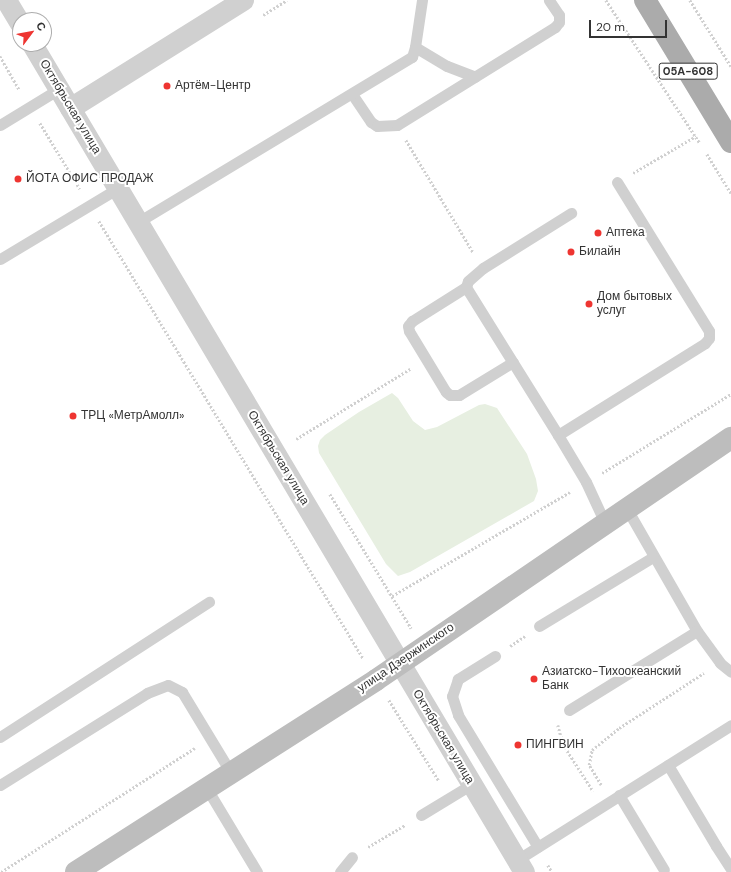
<!DOCTYPE html>
<html>
<head>
<meta charset="utf-8">
<style>
  body { margin:0 }
  #map { position:relative; width:731px; height:872px; overflow:hidden; background:#fff; font-family:"DM Sans",sans-serif }
  div>[style] { position:absolute }
  .green>* { inset:0; background:#e7efe1 }
  .path>* { height:2.5px; margin-top:-1.25px; transform-origin:0; background:repeating-linear-gradient(90deg,#d0d0d0 0 2px,transparent 0 4px) }
  .service>* { height:11px; margin:-5.5px; padding:0 5.5px; transform-origin:5.5px; border-radius:5.5px; background:#d0d0d0 }
  .minor>* { height:21px; margin:-10.5px; padding:0 10.5px; transform-origin:10.5px; border-radius:10.5px; background:#d0d0d0 }
  .secondary>* { height:22px; margin:-11px; padding:0 11px; transform-origin:11px; border-radius:11px; background:#bdbdbd }
  .primary>* { height:22px; margin:-11px; padding:0 11px; transform-origin:11px; border-radius:11px; background:#ababab }
  .dots>* { width:11px; height:11px; translate:-50% -50%; box-sizing:border-box; border:2px solid #fff; border-radius:50% }
  span { translate:-50% -50%; white-space:nowrap; text-align:center; line-height:1.15; -webkit-text-stroke:4px #fff; paint-order:stroke }
  .shield-label span { padding:1px 3px; background:#fff; border:1px solid; border-radius:3px; -webkit-text-stroke-width:0 }
  .shield-label { font-size:11px; color:#333; font-weight:700 }
  .poi-label { font-size:12px; color:#333 }
  .left { translate:0 -50%; text-align:left }
  .street-label { font-size:12px; color:#333 }
  .north { position:absolute; left:12px; top:12px; width:40px; height:40px; box-sizing:border-box; background:#fff; border:1px solid #adadad; border-radius:50%; rotate:58deg; font-size:11px; font-weight:700; line-height:16px; text-align:center; color:#333 }
  .north::after { content:''; display:block; margin:auto; width:14px; height:18px; background:#ee3531; clip-path:polygon(50% 0,100% 100%,50% 72%,0 100%) }
  .scale { position:absolute; left:589px; top:20px; width:78px; height:18px; box-sizing:border-box; border:2px solid #333; border-top:0; padding-left:5px; font-size:12px; line-height:14px; white-space:nowrap; color:#333; -webkit-text-stroke:3px #fff; paint-order:stroke }
</style>
</head>
<body>
<div id="map">
  <div class="green">
    <div style="clip-path:polygon(392px 393px,398px 398px,413px 421px,425px 430px,437px 427px,479px 405px,485px 404px,497px 408px,527px 454px,536px 479px,538px 491px,534px 501px,410px 572px,398px 576px,386px 564px,319px 453px,318px 446px,320px 440px,325px 435px,359px 412px)"></div>
  </div>
  <div class="path">
    <div style="left:606px;top:0;width:171px;rotate:56.7deg"></div>
    <div style="left:690px;top:0;width:78px;rotate:58.2deg"></div>
    <div style="left:263px;top:15px;width:28px;rotate:-32deg"></div>
    <div style="left:0;top:56px;width:39px;rotate:60deg"></div>
    <div style="left:40px;top:123px;width:77px;rotate:58.8deg"></div>
    <div style="left:406px;top:140px;width:131px;rotate:59.1deg"></div>
    <div style="left:707px;top:154px;width:46px;rotate:58.4deg"></div>
    <div style="left:633px;top:173px;width:73px;rotate:-30.4deg"></div>
    <div style="left:99px;top:221px;width:511px;rotate:58.86deg"></div>
    <div style="left:296px;top:439px;width:134px;rotate:-31.6deg"></div>
    <div style="left:602px;top:473px;width:151px;rotate:-31.5deg"></div>
    <div style="left:330px;top:494px;width:157px;rotate:58.8deg"></div>
    <div style="left:392px;top:596px;width:206px;rotate:-30.3deg"></div>
    <div style="left:510px;top:646px;width:18px;rotate:-34deg"></div>
    <div style="left:389px;top:700px;width:95px;rotate:58.3deg"></div>
    <div style="left:558px;top:725px;width:20px;rotate:75deg"></div>
    <div style="left:563px;top:744px;width:56px;rotate:57.4deg"></div>
    <div style="left:601px;top:785px;width:23px;rotate:-121deg"></div>
    <div style="left:589px;top:765px;width:15px;rotate:-79deg"></div>
    <div style="left:592px;top:750px;width:35px;rotate:-39deg"></div>
    <div style="left:619px;top:728px;width:101px;rotate:-32.9deg"></div>
    <div style="left:368px;top:847px;width:43px;rotate:-30.7deg"></div>
    <div style="left:548px;top:865px;width:8px;rotate:60deg"></div>
    <div style="left:1px;top:872px;width:230px;rotate:-32.6deg"></div>
  </div>
  <div class="service">
    <div style="left:415px;top:47px;width:37px;rotate:31deg"></div>
    <div style="left:447px;top:66px;width:30px;rotate:21deg"></div>
    <div style="left:352px;top:94px;width:34px;rotate:56deg"></div>
    <div style="left:371px;top:122px;width:7px;rotate:34deg"></div>
    <div style="left:377px;top:126px;width:20px;rotate:-3deg"></div>
    <div style="left:397px;top:125px;width:186px;rotate:-31.8deg"></div>
    <div style="left:555px;top:27px;width:6px;rotate:-51deg"></div>
    <div style="left:559px;top:22px;width:7px;rotate:-90deg"></div>
    <div style="left:559px;top:15px;width:18px;rotate:-124deg"></div>
    <div style="left:0;top:125px;width:69px;rotate:-31.4deg"></div>
    <div style="left:138px;top:222px;width:320px;rotate:-31.1deg"></div>
    <div style="left:412px;top:57px;width:10px;rotate:-73deg"></div>
    <div style="left:415px;top:47px;width:48px;rotate:-81.5deg"></div>
    <div style="left:0;top:259px;width:138px;rotate:-31deg"></div>
    <div style="left:466px;top:287px;width:64px;rotate:147.8deg"></div>
    <div style="left:412px;top:321px;width:6px;rotate:129deg"></div>
    <div style="left:408px;top:326px;width:5px;rotate:79deg"></div>
    <div style="left:409px;top:331px;width:71px;rotate:58.8deg"></div>
    <div style="left:446px;top:392px;width:5px;rotate:37deg"></div>
    <div style="left:450px;top:395px;width:9px"></div>
    <div style="left:459px;top:395px;width:63px;rotate:-31.4deg"></div>
    <div style="left:558px;top:435px;width:174px;rotate:-121.9deg"></div>
    <div style="left:466px;top:287px;width:6px;rotate:-72deg"></div>
    <div style="left:468px;top:281px;width:20px;rotate:-41deg"></div>
    <div style="left:483px;top:268px;width:104px;rotate:-32deg"></div>
    <div style="left:627px;top:509px;width:141px;rotate:60.2deg"></div>
    <div style="left:697px;top:631px;width:39px;rotate:54deg"></div>
    <div style="left:720px;top:663px;width:14px;rotate:39deg"></div>
    <div style="left:605px;top:523px;width:45px;rotate:-114.9deg"></div>
    <div style="left:586px;top:482px;width:55px;rotate:-120.8deg"></div>
    <div style="left:558px;top:435px;width:173px;rotate:-32deg"></div>
    <div style="left:705px;top:343px;width:6px;rotate:-51deg"></div>
    <div style="left:709px;top:338px;width:7px;rotate:-90deg"></div>
    <div style="left:709px;top:331px;width:175px;rotate:-121.7deg"></div>
    <div style="left:539px;top:626px;width:133px;rotate:-31.2deg"></div>
    <div style="left:495px;top:656px;width:44px;rotate:148.1deg"></div>
    <div style="left:458px;top:679px;width:18px;rotate:109deg"></div>
    <div style="left:452px;top:696px;width:20px;rotate:72deg"></div>
    <div style="left:458px;top:715px;width:154px;rotate:58.8deg"></div>
    <div style="left:569px;top:710px;width:150px;rotate:-31.7deg"></div>
    <div style="left:0;top:737px;width:249px;rotate:-32.9deg"></div>
    <div style="left:668px;top:765px;width:94px;rotate:59.3deg"></div>
    <div style="left:716px;top:846px;width:27px;rotate:57deg"></div>
    <div style="left:0;top:785px;width:173px;rotate:-32deg"></div>
    <div style="left:147px;top:693px;width:22px;rotate:-21deg"></div>
    <div style="left:168px;top:685px;width:16px;rotate:27deg"></div>
    <div style="left:182px;top:692px;width:95px;rotate:58.8deg"></div>
    <div style="left:206px;top:787px;width:99px;rotate:59deg"></div>
    <div style="left:619px;top:795px;width:87px;rotate:59deg"></div>
    <div style="left:421px;top:815px;width:60px;rotate:-31.3deg"></div>
    <div style="left:517px;top:860px;width:253px;rotate:-32.2deg"></div>
    <div style="left:340px;top:872px;width:19px;rotate:-51deg"></div>
  </div>
  <div class="minor">
    <div style="left:6px;top:0;width:27px;rotate:59deg"></div>
    <div style="left:32px;top:44px;width:963px;rotate:59.28deg"></div>
    <div style="left:70px;top:108px;width:204px;rotate:-32deg"></div>
  </div>
  <div class="secondary">
    <div style="left:76px;top:872px;width:356px;rotate:-32.6deg"></div>
    <div style="left:376px;top:680px;width:430px;rotate:-34.3deg"></div>
  </div>
  <div class="primary">
    <div style="left:645px;top:0;width:166px;rotate:58.8deg"></div>
  </div>
  <div class="dots">
    <div style="left:167px;top:86px;background:#ee3531"></div>
    <div style="left:18px;top:179px;background:#ee3531"></div>
    <div style="left:598px;top:233px;background:#ee3531"></div>
    <div style="left:571px;top:252px;background:#ee3531"></div>
    <div style="left:589px;top:304px;background:#ee3531"></div>
    <div style="left:73px;top:416px;background:#ee3531"></div>
    <div style="left:534px;top:679px;background:#ee3531"></div>
    <div style="left:518px;top:745px;background:#ee3531"></div>
  </div>
  <div class="shield-label">
    <span style="left:688px;top:71px">05А-608</span>
  </div>
  <div class="poi-label">
    <span class="left" style="left:175px;top:86px">Артём-Центр</span>
    <span class="left" style="left:26px;top:179px">ЙОТА ОФИС ПРОДАЖ</span>
    <span class="left" style="left:606px;top:233px">Аптека</span>
    <span class="left" style="left:579px;top:252px">Билайн</span>
    <span class="left" style="left:597px;top:304px">Дом бытовых<br>услуг</span>
    <span class="left" style="left:81px;top:416px">ТРЦ «МетрАмолл»</span>
    <span class="left" style="left:542px;top:679px">Азиатско-Тихоокеанский<br>Банк</span>
    <span class="left" style="left:526px;top:745px">ПИНГВИН</span>
  </div>
  <div class="street-label">
    <span style="left:70px;top:107px;rotate:59deg">Октябрьская улица</span>
    <span style="left:278px;top:458px;rotate:59deg">Октябрьская улица</span>
    <span style="left:406px;top:658px;rotate:-34deg">улица Дзержинского</span>
    <span style="left:443px;top:737px;rotate:59deg">Октябрьская улица</span>
  </div>
  <div class="north">С</div>
  <div class="scale">20 m</div>
</div>
</body>
</html>
